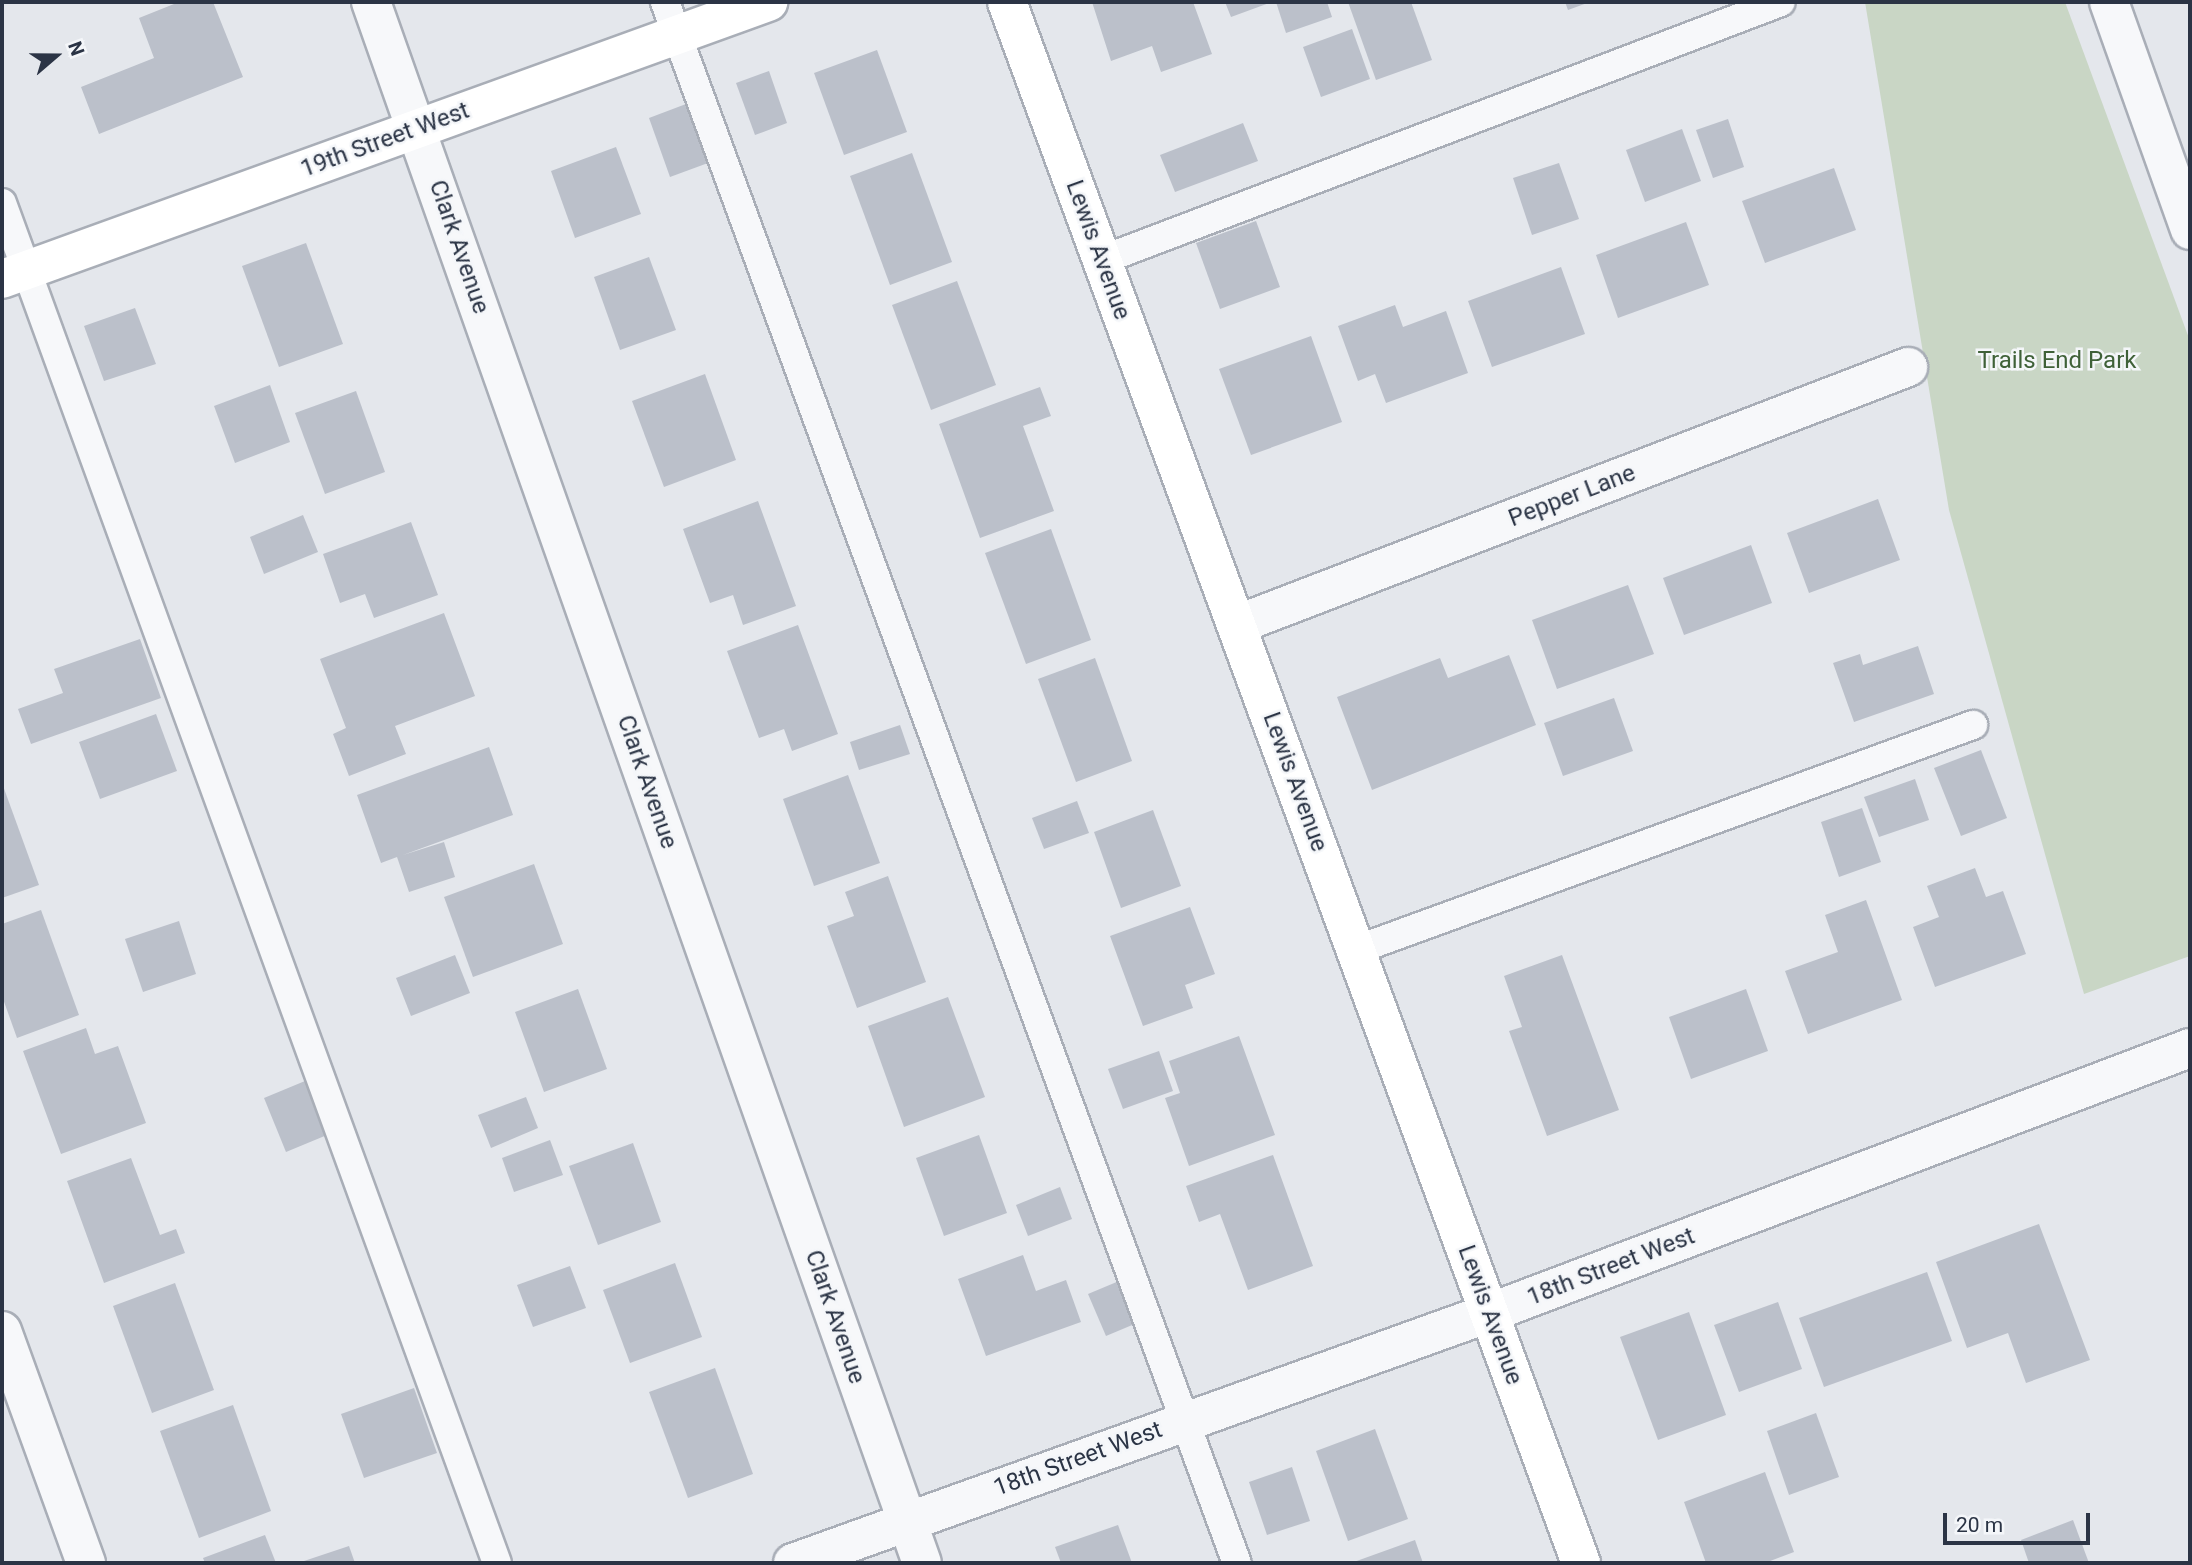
<!DOCTYPE html>
<html>
<head>
<meta charset="utf-8">
<style>
  body { margin:0 }
  #map { position:relative; width:2192px; height:1565px; overflow:hidden; background:#e4e7ec; font-family:Roboto,sans-serif }
  div>[style] { position:absolute }
  .green>* { inset:0; background:#c9d6c5 }
  .building>* { inset:0; background:#bbc0ca }
  .roads { filter:drop-shadow(2px 0 #a9aeb7) drop-shadow(-2px 0 #a9aeb7) drop-shadow(0 2px #a9aeb7) drop-shadow(0 -2px #a9aeb7) }
  .lane>* { height:28px; margin:-14px; padding:0 14px; transform-origin:14px; border-radius:14px; background:#f7f8fa }
  .street>* { height:38px; margin:-19px; padding:0 19px; transform-origin:19px; border-radius:19px; background:#f7f8fa }
  .secondary>* { height:38px; margin:-19px; padding:0 19px; transform-origin:19px; border-radius:19px; background:#fff }
  span { translate:-50% -50%; white-space:nowrap; text-align:center; line-height:1.15; -webkit-text-stroke:5px #f4f6f9; paint-order:stroke }
  .street-label { font-size:24px; color:#2b3445 }
  .park-label { font-size:24px; color:#3f6138 }
  .frame { position:absolute; inset:0; border:4px solid #2b3445; pointer-events:none }
  .north { position:absolute; left:21px; top:21px; width:70px; height:70px; -webkit-text-stroke:5px #f4f6f9; paint-order:stroke; rotate:70deg; font-size:19px; font-weight:700; line-height:28px; text-align:center; color:#2b3445 }
  .north::after { content:''; display:block; margin:auto; width:24px; height:32px; background:#2b3445; clip-path:polygon(50% 0,100% 100%,50% 72%,0 100%) }
  .scale { position:absolute; left:1943px; top:1513px; width:147px; height:32px; box-sizing:border-box; border:4px solid #2b3445; border-top:0; padding-left:9px; font-size:21px; line-height:24px; white-space:nowrap; color:#2b3445; -webkit-text-stroke:5px #f4f6f9; paint-order:stroke }
</style>
</head>
<body>
<div id="map">
  <div class="green">
    <div style="clip-path:polygon(1865px 2px,2065px 2px,2190px 341px,2190px 956px,2084px 994px,1949px 510px)"></div>
  </div>
  <div class="building">
    <div style="clip-path:polygon(179px 2px,213px 2px,243px 77px,99px 134px,81px 87px,154px 58px,139px 18px)"></div>
    <div style="clip-path:polygon(1092px 2px,1193px 2px,1212px 54px,1161px 72px,1152px 46px,1111px 61px)"></div>
    <div style="clip-path:polygon(1225px 2px,1272px 2px,1231px 17px)"></div>
    <div style="clip-path:polygon(1276px 2px,1327px 2px,1332px 17px,1286px 33px)"></div>
    <div style="clip-path:polygon(1348px 2px,1411px 2px,1432px 60px,1376px 80px)"></div>
    <div style="clip-path:polygon(1565px 2px,1590px 2px,1568px 10px)"></div>
    <div style="clip-path:polygon(1352px 29px,1370px 79px,1321px 97px,1303px 47px)"></div>
    <div style="clip-path:polygon(877px 50px,907px 132px,844px 155px,814px 73px)"></div>
    <div style="clip-path:polygon(769px 71px,787px 123px,755px 135px,736px 83px)"></div>
    <div style="clip-path:polygon(686px 104px,708px 163px,670px 177px,649px 118px)"></div>
    <div style="clip-path:polygon(1728px 119px,1744px 167px,1713px 178px,1696px 130px)"></div>
    <div style="clip-path:polygon(1243px 123px,1258px 161px,1175px 192px,1160px 155px)"></div>
    <div style="clip-path:polygon(1682px 129px,1701px 181px,1645px 202px,1626px 150px)"></div>
    <div style="clip-path:polygon(616px 147px,641px 214px,575px 238px,551px 171px)"></div>
    <div style="clip-path:polygon(912px 153px,952px 262px,890px 285px,850px 176px)"></div>
    <div style="clip-path:polygon(1559px 163px,1579px 219px,1532px 235px,1513px 178px)"></div>
    <div style="clip-path:polygon(1834px 168px,1856px 230px,1765px 263px,1742px 201px)"></div>
    <div style="clip-path:polygon(1256px 221px,1280px 287px,1220px 309px,1196px 243px)"></div>
    <div style="clip-path:polygon(1686px 222px,1709px 285px,1618px 318px,1596px 255px)"></div>
    <div style="clip-path:polygon(306px 243px,343px 344px,279px 367px,242px 266px)"></div>
    <div style="clip-path:polygon(649px 257px,676px 330px,620px 350px,594px 277px)"></div>
    <div style="clip-path:polygon(1561px 267px,1585px 334px,1492px 367px,1468px 301px)"></div>
    <div style="clip-path:polygon(957px 281px,996px 385px,931px 410px,892px 305px)"></div>
    <div style="clip-path:polygon(1395px 305px,1403px 327px,1446px 311px,1468px 373px,1386px 403px,1375px 374px,1358px 381px,1338px 326px)"></div>
    <div style="clip-path:polygon(135px 308px,156px 364px,104px 381px,84px 326px)"></div>
    <div style="clip-path:polygon(1311px 336px,1342px 422px,1251px 455px,1219px 369px)"></div>
    <div style="clip-path:polygon(705px 374px,736px 460px,664px 487px,632px 401px)"></div>
    <div style="clip-path:polygon(270px 385px,290px 442px,235px 463px,214px 406px)"></div>
    <div style="clip-path:polygon(1040px 387px,1051px 416px,1023px 426px,1054px 511px,980px 538px,939px 424px)"></div>
    <div style="clip-path:polygon(356px 391px,385px 472px,325px 494px,295px 413px)"></div>
    <div style="clip-path:polygon(1878px 499px,1900px 560px,1809px 593px,1787px 533px)"></div>
    <div style="clip-path:polygon(758px 501px,796px 606px,743px 625px,733px 595px,710px 603px,683px 529px)"></div>
    <div style="clip-path:polygon(303px 515px,318px 552px,264px 574px,250px 537px)"></div>
    <div style="clip-path:polygon(411px 522px,438px 595px,374px 618px,365px 594px,340px 603px,323px 554px)"></div>
    <div style="clip-path:polygon(1051px 529px,1091px 640px,1026px 664px,985px 553px)"></div>
    <div style="clip-path:polygon(1751px 545px,1772px 603px,1684px 635px,1663px 578px)"></div>
    <div style="clip-path:polygon(1628px 585px,1654px 654px,1557px 689px,1532px 620px)"></div>
    <div style="clip-path:polygon(444px 613px,475px 696px,395px 726px,406px 754px,349px 776px,333px 734px,346px 728px,320px 659px)"></div>
    <div style="clip-path:polygon(798px 625px,838px 734px,792px 751px,784px 729px,759px 738px,727px 651px)"></div>
    <div style="clip-path:polygon(140px 639px,161px 698px,31px 744px,18px 709px,63px 693px,54px 669px)"></div>
    <div style="clip-path:polygon(1918px 646px,1934px 694px,1854px 722px,1833px 663px,1860px 654px,1863px 665px)"></div>
    <div style="clip-path:polygon(1509px 655px,1536px 725px,1372px 790px,1337px 697px,1440px 658px,1448px 678px)"></div>
    <div style="clip-path:polygon(1095px 658px,1132px 761px,1076px 782px,1038px 679px)"></div>
    <div style="clip-path:polygon(1614px 698px,1633px 751px,1563px 776px,1544px 723px)"></div>
    <div style="clip-path:polygon(156px 714px,177px 771px,100px 799px,79px 742px)"></div>
    <div style="clip-path:polygon(900px 725px,910px 754px,859px 770px,850px 742px)"></div>
    <div style="clip-path:polygon(489px 747px,513px 815px,403px 855px,444px 842px,455px 877px,409px 892px,397px 857px,381px 863px,357px 795px)"></div>
    <div style="clip-path:polygon(1981px 750px,2007px 818px,1961px 836px,1934px 768px)"></div>
    <div style="clip-path:polygon(848px 775px,880px 863px,814px 886px,783px 799px)"></div>
    <div style="clip-path:polygon(1915px 779px,1929px 820px,1879px 837px,1864px 797px)"></div>
    <div style="clip-path:polygon(2px 783px,39px 885px,2px 898px)"></div>
    <div style="clip-path:polygon(1077px 801px,1089px 833px,1044px 849px,1032px 818px)"></div>
    <div style="clip-path:polygon(1862px 808px,1881px 862px,1839px 877px,1821px 822px)"></div>
    <div style="clip-path:polygon(1153px 810px,1181px 886px,1121px 908px,1094px 832px)"></div>
    <div style="clip-path:polygon(534px 864px,563px 944px,473px 977px,444px 897px)"></div>
    <div style="clip-path:polygon(1975px 868px,1986px 897px,2003px 891px,2026px 954px,1935px 987px,1913px 927px,1939px 917px,1927px 886px)"></div>
    <div style="clip-path:polygon(888px 876px,926px 982px,857px 1008px,827px 926px,854px 916px,845px 892px)"></div>
    <div style="clip-path:polygon(1866px 900px,1902px 1000px,1808px 1034px,1785px 971px,1838px 952px,1825px 915px)"></div>
    <div style="clip-path:polygon(1190px 907px,1215px 974px,1185px 985px,1193px 1008px,1143px 1026px,1110px 936px)"></div>
    <div style="clip-path:polygon(41px 910px,79px 1015px,17px 1038px,2px 996px,2px 924px)"></div>
    <div style="clip-path:polygon(179px 921px,196px 974px,143px 992px,125px 939px)"></div>
    <div style="clip-path:polygon(455px 955px,470px 993px,411px 1016px,396px 978px)"></div>
    <div style="clip-path:polygon(1562px 955px,1619px 1110px,1547px 1136px,1509px 1031px,1522px 1027px,1504px 976px)"></div>
    <div style="clip-path:polygon(578px 989px,607px 1069px,544px 1092px,515px 1012px)"></div>
    <div style="clip-path:polygon(1746px 989px,1768px 1051px,1691px 1079px,1669px 1017px)"></div>
    <div style="clip-path:polygon(948px 997px,985px 1097px,904px 1127px,868px 1026px)"></div>
    <div style="clip-path:polygon(86px 1028px,95px 1054px,118px 1046px,146px 1123px,61px 1154px,23px 1051px)"></div>
    <div style="clip-path:polygon(1239px 1036px,1275px 1135px,1189px 1166px,1165px 1098px,1180px 1093px,1169px 1061px)"></div>
    <div style="clip-path:polygon(1159px 1051px,1173px 1091px,1123px 1109px,1108px 1069px)"></div>
    <div style="clip-path:polygon(305px 1081px,327px 1135px,286px 1152px,264px 1098px)"></div>
    <div style="clip-path:polygon(526px 1097px,538px 1128px,491px 1148px,478px 1115px)"></div>
    <div style="clip-path:polygon(979px 1135px,1007px 1213px,944px 1236px,916px 1158px)"></div>
    <div style="clip-path:polygon(550px 1140px,563px 1175px,514px 1192px,502px 1158px)"></div>
    <div style="clip-path:polygon(633px 1143px,661px 1222px,598px 1245px,569px 1166px)"></div>
    <div style="clip-path:polygon(1273px 1155px,1313px 1266px,1248px 1290px,1220px 1214px,1199px 1222px,1186px 1186px)"></div>
    <div style="clip-path:polygon(131px 1158px,160px 1235px,176px 1229px,185px 1253px,104px 1283px,67px 1181px)"></div>
    <div style="clip-path:polygon(1060px 1187px,1072px 1219px,1028px 1236px,1016px 1205px)"></div>
    <div style="clip-path:polygon(2039px 1224px,2090px 1360px,2026px 1383px,2008px 1333px,1967px 1348px,1936px 1262px)"></div>
    <div style="clip-path:polygon(1023px 1255px,1036px 1291px,1066px 1280px,1081px 1322px,986px 1356px,958px 1279px)"></div>
    <div style="clip-path:polygon(675px 1263px,702px 1337px,630px 1363px,603px 1290px)"></div>
    <div style="clip-path:polygon(570px 1266px,586px 1308px,533px 1327px,517px 1285px)"></div>
    <div style="clip-path:polygon(1927px 1272px,1952px 1341px,1824px 1387px,1799px 1318px)"></div>
    <div style="clip-path:polygon(1119px 1281px,1137px 1323px,1106px 1336px,1088px 1294px)"></div>
    <div style="clip-path:polygon(175px 1283px,214px 1390px,152px 1413px,113px 1306px)"></div>
    <div style="clip-path:polygon(1778px 1302px,1802px 1369px,1739px 1392px,1714px 1325px)"></div>
    <div style="clip-path:polygon(1689px 1312px,1726px 1415px,1658px 1440px,1620px 1337px)"></div>
    <div style="clip-path:polygon(715px 1368px,753px 1474px,688px 1498px,649px 1392px)"></div>
    <div style="clip-path:polygon(414px 1388px,437px 1453px,364px 1478px,341px 1414px)"></div>
    <div style="clip-path:polygon(233px 1405px,271px 1511px,199px 1538px,160px 1431px)"></div>
    <div style="clip-path:polygon(1816px 1413px,1839px 1477px,1789px 1495px,1767px 1431px)"></div>
    <div style="clip-path:polygon(1375px 1429px,1408px 1519px,1348px 1541px,1316px 1451px)"></div>
    <div style="clip-path:polygon(1292px 1467px,1310px 1521px,1267px 1535px,1249px 1482px)"></div>
    <div style="clip-path:polygon(1765px 1472px,1794px 1552px,1765px 1563px,1706px 1563px,1684px 1502px)"></div>
    <div style="clip-path:polygon(2073px 1520px,2089px 1563px,2029px 1563px,2021px 1540px)"></div>
    <div style="clip-path:polygon(1118px 1525px,1132px 1563px,1061px 1563px,1055px 1547px)"></div>
    <div style="clip-path:polygon(265px 1535px,276px 1563px,205px 1563px,203px 1558px)"></div>
    <div style="clip-path:polygon(1415px 1540px,1423px 1563px,1351px 1563px)"></div>
    <div style="clip-path:polygon(349px 1546px,355px 1563px,298px 1563px)"></div>
  </div>
  <div class="roads">
    <div class="lane">
      <div style="left:665px;top:2px;width:1662px;rotate:69.88deg"></div>
      <div style="left:2px;top:203px;width:1447px;rotate:70deg"></div>
      <div style="left:1102px;top:260px;width:726px;rotate:-20.81deg"></div>
      <div style="left:1356px;top:950px;width:657px;rotate:-20.04deg"></div>
    </div>
    <div class="street">
      <div style="left:371px;top:2px;width:1655px;rotate:70.56deg"></div>
      <div style="left:2109px;top:2px;width:242px;rotate:70.4deg"></div>
      <div style="left:1236px;top:625px;width:720px;rotate:-21deg"></div>
      <div style="left:2px;top:1331px;width:247px;rotate:70.1deg"></div>
      <div style="left:793px;top:1563px;width:740px;rotate:-19.76deg"></div>
      <div style="left:1489px;top:1313px;width:749px;rotate:-20.71deg"></div>
    </div>
    <div class="secondary">
      <div style="left:1007px;top:2px;width:1663px;rotate:69.81deg"></div>
      <div style="left:2px;top:279px;width:815px;rotate:-19.88deg"></div>
    </div>
  </div>
  <div class="street-label">
    <span style="left:385px;top:140px;rotate:-20deg">19th Street West</span>
    <span style="left:459px;top:247px;rotate:71deg">Clark Avenue</span>
    <span style="left:1098px;top:250px;rotate:70deg">Lewis Avenue</span>
    <span style="left:1572px;top:496px;rotate:-21deg">Pepper Lane</span>
    <span style="left:647px;top:782px;rotate:71deg">Clark Avenue</span>
    <span style="left:1295px;top:782px;rotate:70deg">Lewis Avenue</span>
    <span style="left:1611px;top:1267px;rotate:-21deg">18th Street West</span>
    <span style="left:1490px;top:1315px;rotate:70deg">Lewis Avenue</span>
    <span style="left:835px;top:1317px;rotate:71deg">Clark Avenue</span>
    <span style="left:1078px;top:1459px;rotate:-20deg">18th Street West</span>
  </div>
  <div class="park-label">
    <span style="left:2057px;top:361px">Trails End Park</span>
  </div>
  <div class="frame"></div>
  <div class="north">N</div>
  <div class="scale">20 m</div>
</div>
</body>
</html>
